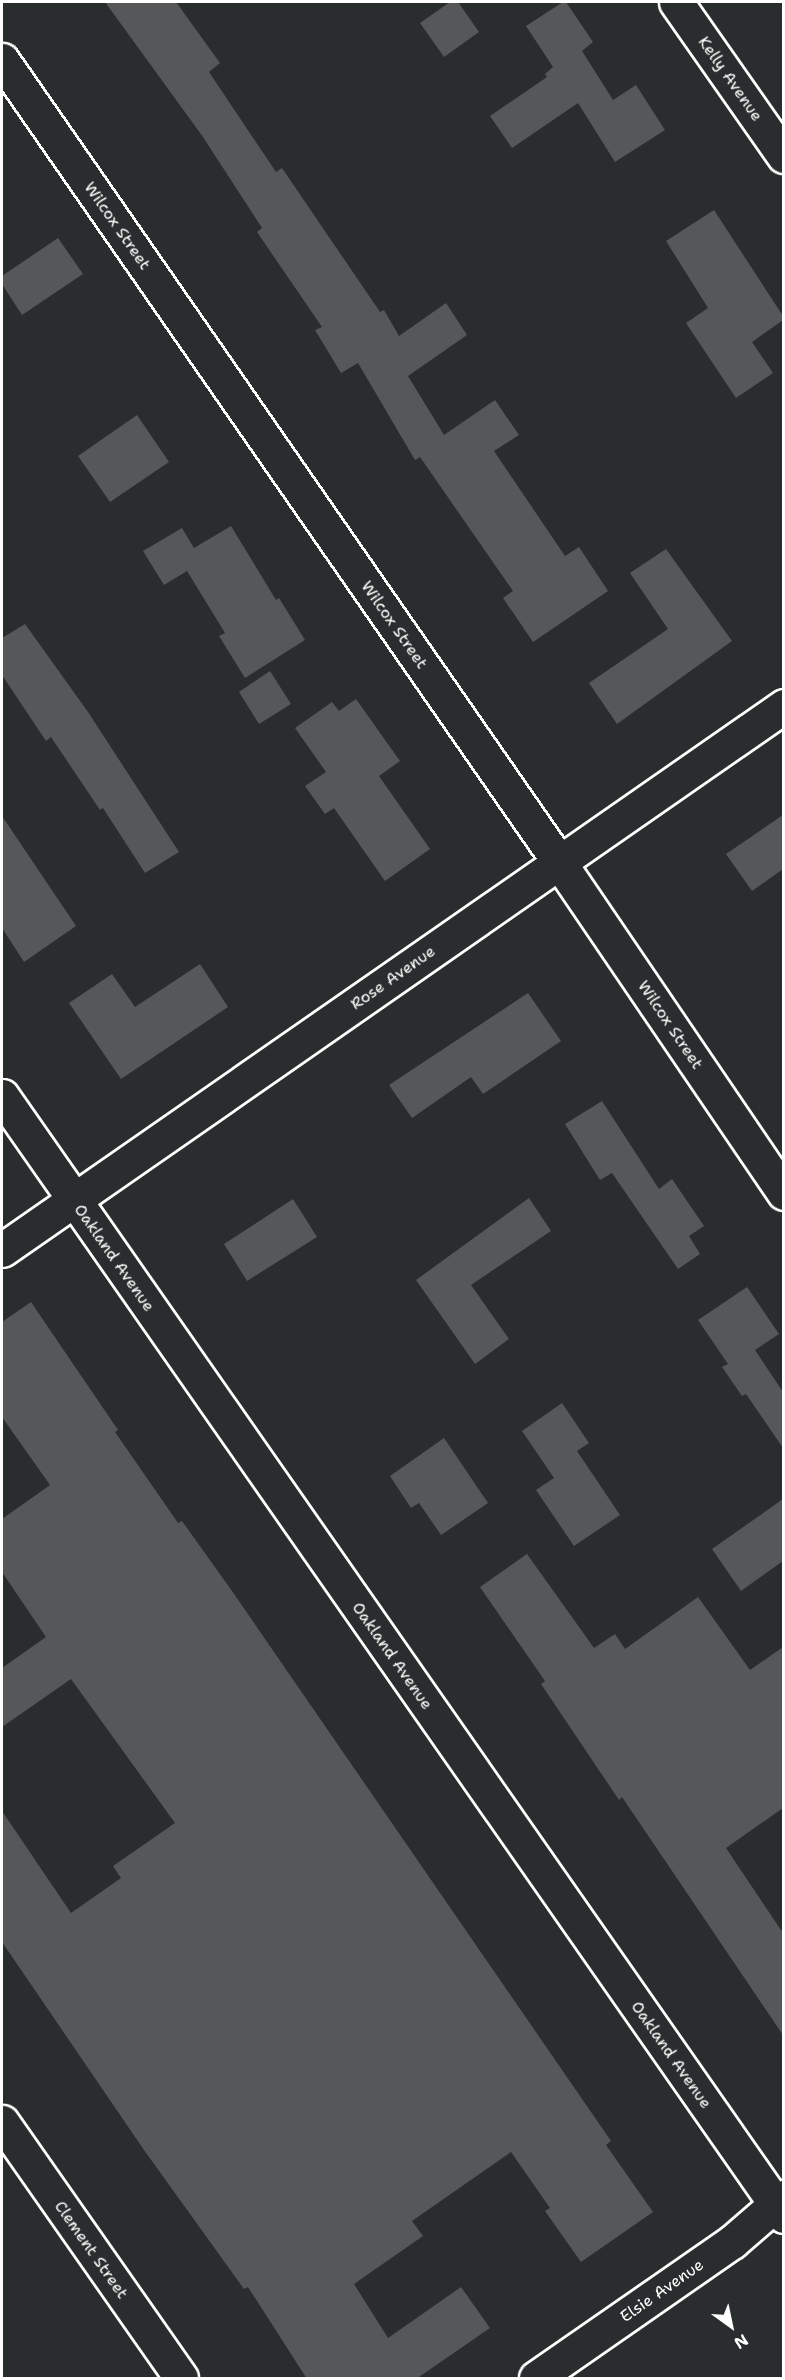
<!DOCTYPE html>
<html>
<head>
<meta charset="utf-8">
<style>
  body { margin:0 }
  #map { position:relative; width:785px; height:2380px; overflow:hidden; background:#2a2d2e; font-family:"Shantell Sans",sans-serif }
  div>[style] { position:absolute }
  .building>* { inset:0; background:#555758 }
  .roads { filter:drop-shadow(2px 0 #fff) drop-shadow(-2px 0 #fff) drop-shadow(0 2px #fff) drop-shadow(0 -2px #fff) }
  .minor>* { height:33px; margin:-16.5px; padding:0 16.5px; transform-origin:16.5px; border-radius:16.5px; background:#2a2d2e }
  span { translate:-50% -50%; white-space:nowrap; text-align:center; line-height:1.15; -webkit-text-stroke:5px #2a2d2e; paint-order:stroke }
  .street-label { font-size:16px; color:#fff }
  .frame { position:absolute; inset:0; border:3px solid #fff; pointer-events:none }
  .north { position:absolute; left:701px; top:2296px; width:60px; height:60px; -webkit-text-stroke:4px #2a2d2e; paint-order:stroke; rotate:147deg; font-size:16px; font-weight:700; line-height:24px; text-align:center; color:#fff }
  .north::after { content:''; display:block; margin:auto; width:21px; height:27px; background:#fff; clip-path:polygon(50% 0,100% 100%,50% 72%,0 100%) }
</style>
</head>
<body>
<div id="map">
  <div class="building">
    <div style="clip-path:polygon(105px 2px,176px 2px,220px 63px,209px 72px,276px 172px,282px 168px,380px 312px,384px 310px,399px 336px,446px 303px,467px 335px,408px 376px,444px 435px,495px 400px,519px 435px,494px 451px,565px 556px,579px 547px,608px 591px,533px 642px,503px 598px,513px 591px,420px 457px,415px 460px,358px 363px,341px 373px,315px 330px,322px 327px,257px 232px,262px 228px,203px 137px)"></div>
    <div style="clip-path:polygon(450px 2px,458px 2px,479px 32px,444px 57px,420px 23px)"></div>
    <div style="clip-path:polygon(563px 2px,566px 2px,593px 42px,582px 51px,613px 100px,636px 85px,665px 130px,615px 162px,578px 103px,512px 148px,490px 116px,547px 77px,545px 74px,553px 67px,526px 26px)"></div>
    <div style="clip-path:polygon(714px 210px,783px 316px,783px 320px,752px 342px,773px 373px,736px 398px,686px 323px,708px 308px,666px 241px)"></div>
    <div style="clip-path:polygon(58px 238px,83px 274px,22px 315px,2px 284px,2px 276px)"></div>
    <div style="clip-path:polygon(137px 415px,169px 462px,110px 502px,78px 456px)"></div>
    <div style="clip-path:polygon(231px 526px,276px 600px,279px 598px,305px 640px,245px 678px,219px 636px,225px 633px,187px 571px,164px 585px,143px 551px,182px 528px,194px 548px)"></div>
    <div style="clip-path:polygon(666px 549px,732px 641px,617px 724px,589px 683px,668px 629px,630px 573px)"></div>
    <div style="clip-path:polygon(25px 624px,88px 712px,179px 852px,145px 873px,103px 808px,100px 810px,51px 737px,46px 741px,2px 675px,2px 638px)"></div>
    <div style="clip-path:polygon(270px 671px,291px 704px,259px 724px,239px 692px)"></div>
    <div style="clip-path:polygon(356px 699px,400px 761px,379px 776px,430px 849px,385px 881px,334px 808px,325px 814px,305px 786px,326px 772px,295px 728px,332px 702px,339px 711px)"></div>
    <div style="clip-path:polygon(783px 815px,783px 869px,752px 891px,726px 854px)"></div>
    <div style="clip-path:polygon(2px 816px,76px 926px,24px 962px,2px 928px)"></div>
    <div style="clip-path:polygon(200px 964px,228px 1007px,121px 1079px,69px 1003px,112px 974px,135px 1007px)"></div>
    <div style="clip-path:polygon(528px 993px,561px 1041px,483px 1094px,471px 1077px,412px 1118px,389px 1085px)"></div>
    <div style="clip-path:polygon(602px 1101px,659px 1189px,672px 1179px,704px 1226px,689px 1236px,700px 1254px,678px 1269px,612px 1173px,600px 1180px,565px 1124px)"></div>
    <div style="clip-path:polygon(529px 1198px,551px 1231px,471px 1285px,509px 1339px,475px 1364px,416px 1280px)"></div>
    <div style="clip-path:polygon(293px 1199px,317px 1237px,247px 1281px,224px 1244px)"></div>
    <div style="clip-path:polygon(747px 1287px,779px 1334px,755px 1350px,783px 1392px,783px 1448px,746px 1394px,742px 1396px,722px 1367px,728px 1364px,698px 1320px)"></div>
    <div style="clip-path:polygon(31px 1302px,118px 1430px,115px 1432px,178px 1523px,182px 1521px,232px 1591px,611px 2141px,606px 2145px,653px 2212px,581px 2262px,545px 2211px,550px 2208px,511px 2152px,412px 2221px,423px 2236px,354px 2284px,388px 2338px,461px 2287px,490px 2328px,416px 2379px,307px 2379px,248px 2287px,244px 2289px,144px 2150px,2px 1942px,2px 1811px,71px 1913px,121px 1878px,113px 1866px,175px 1823px,71px 1679px,2px 1727px,2px 1668px,46px 1637px,2px 1572px,2px 1519px,50px 1485px,2px 1417px,2px 1322px)"></div>
    <div style="clip-path:polygon(562px 1403px,589px 1443px,577px 1451px,620px 1515px,574px 1546px,536px 1490px,554px 1478px,522px 1431px)"></div>
    <div style="clip-path:polygon(444px 1438px,488px 1503px,441px 1535px,419px 1503px,411px 1508px,390px 1476px)"></div>
    <div style="clip-path:polygon(783px 1499px,783px 1561px,741px 1591px,712px 1549px)"></div>
    <div style="clip-path:polygon(527px 1554px,594px 1648px,615px 1634px,625px 1649px,698px 1597px,750px 1670px,783px 1647px,783px 1808px,726px 1848px,783px 1933px,783px 2035px,622px 1797px,619px 1800px,541px 1684px,545px 1681px,480px 1587px)"></div>
  </div>
  <div class="roads">
    <div class="minor">
      <div style="left:676px;top:2px;width:188px;rotate:55deg"></div>
      <div style="left:2px;top:60px;width:976px;rotate:55.22deg"></div>
      <div style="left:559px;top:862px;width:400px;rotate:55.8deg"></div>
      <div style="left:2px;top:1096px;width:1366px;rotate:55.08deg"></div>
      <div style="left:2px;top:1250px;width:953px;rotate:-34.82deg"></div>
      <div style="left:2px;top:2122px;width:312px;rotate:55deg"></div>
      <div style="left:536px;top:2378px;width:239px;rotate:-34.8deg"></div>
      <div style="left:732px;top:2242px;width:69px;rotate:-40.9deg"></div>
    </div>
  </div>
  <div class="street-label">
    <span style="left:730px;top:79px;rotate:55deg">Kelly Avenue</span>
    <span style="left:117px;top:226px;rotate:55deg">Wilcox Street</span>
    <span style="left:394px;top:625px;rotate:55deg">Wilcox Street</span>
    <span style="left:393px;top:978px;rotate:-35deg">Rose Avenue</span>
    <span style="left:670px;top:1025px;rotate:56deg">Wilcox Street</span>
    <span style="left:114px;top:1258px;rotate:55deg">Oakland Avenue</span>
    <span style="left:392px;top:1656px;rotate:55deg">Oakland Avenue</span>
    <span style="left:671px;top:2055px;rotate:55deg">Oakland Avenue</span>
    <span style="left:91px;top:2250px;rotate:55deg">Clement Street</span>
    <span style="left:662px;top:2291px;rotate:-35deg">Elsie Avenue</span>
  </div>
  <div class="frame"></div>
  <div class="north">N</div>
</div>
</body>
</html>
